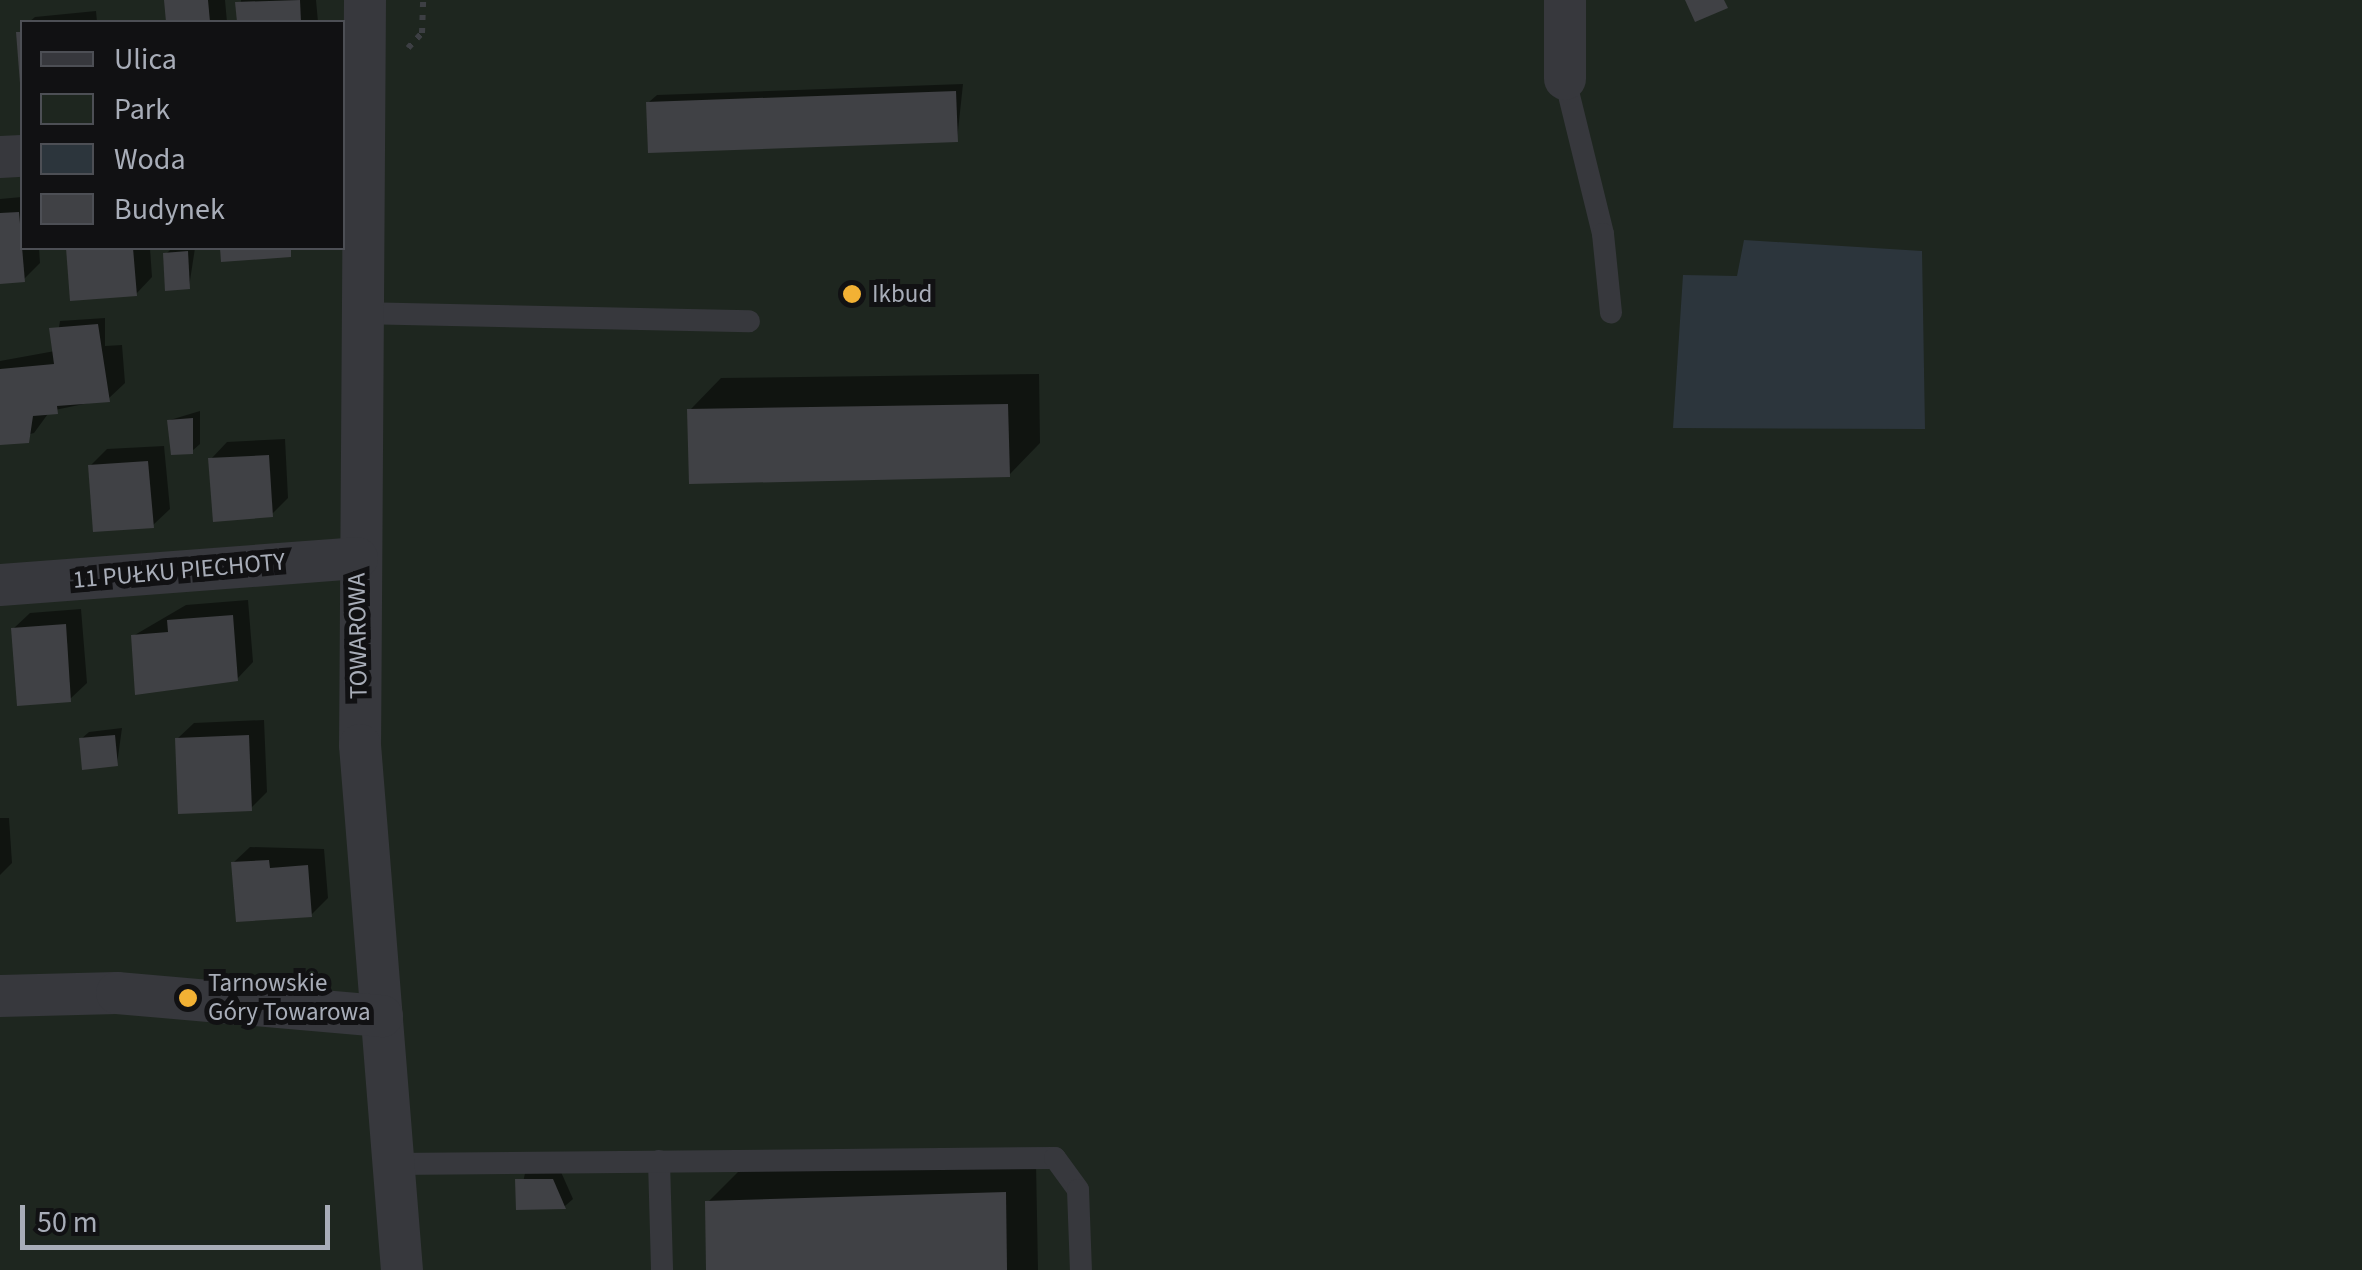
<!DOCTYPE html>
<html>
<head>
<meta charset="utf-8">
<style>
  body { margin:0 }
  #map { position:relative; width:2362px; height:1270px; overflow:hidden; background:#161618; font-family:"Source Sans 3",sans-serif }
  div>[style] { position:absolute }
  .green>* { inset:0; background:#1e261f }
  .water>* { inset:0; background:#2c353c }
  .shadow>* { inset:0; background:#0007 }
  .building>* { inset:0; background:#404145 }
  .path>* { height:6px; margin-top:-3px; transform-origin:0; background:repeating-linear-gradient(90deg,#3d3f44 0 5px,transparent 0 13px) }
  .service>* { height:22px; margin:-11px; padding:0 11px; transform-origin:11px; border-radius:11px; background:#37383d }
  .minor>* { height:42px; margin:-21px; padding:0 21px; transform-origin:21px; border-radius:21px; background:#37383d }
  .dots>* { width:28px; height:28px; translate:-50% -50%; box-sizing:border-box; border:5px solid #111113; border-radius:50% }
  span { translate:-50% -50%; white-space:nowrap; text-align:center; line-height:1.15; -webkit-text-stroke:10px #111113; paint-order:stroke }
  .poi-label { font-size:25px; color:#a8adb8 }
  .left { translate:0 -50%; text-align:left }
  .street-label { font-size:25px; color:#a8adb8 }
  .legend { position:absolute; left:20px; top:20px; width:325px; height:230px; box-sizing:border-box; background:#111113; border:2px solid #4d4f55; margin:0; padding:12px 18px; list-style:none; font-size:30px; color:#a8adb8 }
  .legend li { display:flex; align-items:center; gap:20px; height:50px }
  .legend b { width:50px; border:2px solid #4d4f55 }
  .scale { position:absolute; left:20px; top:1205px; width:310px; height:45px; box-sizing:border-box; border:5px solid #a8adb8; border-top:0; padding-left:12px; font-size:30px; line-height:35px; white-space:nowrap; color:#a8adb8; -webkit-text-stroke:8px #111113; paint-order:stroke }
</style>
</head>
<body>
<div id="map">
  <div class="green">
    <div style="clip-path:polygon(evenodd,0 0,2362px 0,2362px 1270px,0 1270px,0 0,22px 22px,342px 22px,342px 248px,22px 248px,22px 22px)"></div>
  </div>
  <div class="water">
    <div style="clip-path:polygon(1744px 240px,1922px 251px,1925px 429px,1673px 428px,1683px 275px,1737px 276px)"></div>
  </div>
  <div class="shadow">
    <div style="clip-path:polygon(167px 0,225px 0,227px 22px,160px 22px,168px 22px)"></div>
    <div style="clip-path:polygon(241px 0,316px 0,318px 22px,239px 22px)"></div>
    <div style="clip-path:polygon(96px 11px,97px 22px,29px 22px,35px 17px)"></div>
    <div style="clip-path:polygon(963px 84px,957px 140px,649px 102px,657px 95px)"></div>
    <div style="clip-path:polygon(22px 197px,22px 248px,39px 248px,40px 263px,24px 279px,0 282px,0 199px)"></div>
    <div style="clip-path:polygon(69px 248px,150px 248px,152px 277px,136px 294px,73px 298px)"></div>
    <div style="clip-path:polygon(172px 248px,195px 248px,189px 287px,166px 254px)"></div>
    <div style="clip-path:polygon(221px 248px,297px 248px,223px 259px)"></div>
    <div style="clip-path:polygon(105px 318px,105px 346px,122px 345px,125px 383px,108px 399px,50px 411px,34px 433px,0 442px,0 361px,55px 351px,60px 321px)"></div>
    <div style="clip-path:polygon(1039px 374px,1040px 443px,1009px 475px,690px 410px,721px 378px)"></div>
    <div style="clip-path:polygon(200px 411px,200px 444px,192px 451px,170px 420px)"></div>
    <div style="clip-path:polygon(285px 439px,288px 498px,272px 514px,211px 459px,227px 442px)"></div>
    <div style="clip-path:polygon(164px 446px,170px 509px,153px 525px,90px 466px,107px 449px)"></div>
    <div style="clip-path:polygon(248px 600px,253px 662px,237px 679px,133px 636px,186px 605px)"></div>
    <div style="clip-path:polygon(81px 609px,87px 683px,70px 699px,13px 629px,30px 613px)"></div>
    <div style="clip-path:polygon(264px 720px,267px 792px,251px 808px,177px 739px,194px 723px)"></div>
    <div style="clip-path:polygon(122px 728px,117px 764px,81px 739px,89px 732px)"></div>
    <div style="clip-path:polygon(0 818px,9px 818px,12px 863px,0 875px)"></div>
    <div style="clip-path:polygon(250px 847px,324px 849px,328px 898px,311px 915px,233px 863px)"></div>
    <div style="clip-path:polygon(1036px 1162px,1038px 1270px,709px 1270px,708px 1202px,739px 1171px)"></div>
    <div style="clip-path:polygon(561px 1172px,573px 1199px,565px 1206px,518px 1208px,525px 1173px)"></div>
  </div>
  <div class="building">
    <div style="clip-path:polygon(164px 0,208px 0,210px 22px,166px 22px)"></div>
    <div style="clip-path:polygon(300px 0,301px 22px,237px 22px,235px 2px)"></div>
    <div style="clip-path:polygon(1685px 0,1724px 0,1728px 8px,1695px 22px)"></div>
    <div style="clip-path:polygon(16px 32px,22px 32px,22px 83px,20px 83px)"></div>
    <div style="clip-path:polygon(956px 91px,958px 142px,648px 153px,646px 102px)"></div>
    <div style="clip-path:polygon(19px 212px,25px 282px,0 284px,0 213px)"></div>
    <div style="clip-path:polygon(66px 248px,133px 248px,137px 296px,70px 301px)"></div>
    <div style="clip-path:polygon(220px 248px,291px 248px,291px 257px,221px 262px)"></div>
    <div style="clip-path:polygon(188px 251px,190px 289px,165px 291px,163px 253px)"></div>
    <div style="clip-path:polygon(98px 324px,110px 402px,57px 406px,58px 414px,33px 416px,29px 443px,0 445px,0 369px,54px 364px,49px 328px)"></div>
    <div style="clip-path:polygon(1008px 404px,1010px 477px,689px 484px,687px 409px)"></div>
    <div style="clip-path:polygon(193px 418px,193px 454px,171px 455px,167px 420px)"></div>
    <div style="clip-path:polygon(269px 455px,273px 517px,213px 522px,208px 458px)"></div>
    <div style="clip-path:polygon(148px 461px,154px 528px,93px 532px,88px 465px)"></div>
    <div style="clip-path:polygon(233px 615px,238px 681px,135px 695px,131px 635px,168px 632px,167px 620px)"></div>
    <div style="clip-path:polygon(66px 624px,71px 702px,17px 706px,11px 628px)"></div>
    <div style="clip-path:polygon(115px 735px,118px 766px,82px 770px,79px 738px)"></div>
    <div style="clip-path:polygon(249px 735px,252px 811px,178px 814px,175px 738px)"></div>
    <div style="clip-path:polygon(269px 860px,270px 868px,308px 865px,312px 917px,236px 922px,231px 862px)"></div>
    <div style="clip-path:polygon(515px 1179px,553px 1179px,566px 1209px,516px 1210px)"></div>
    <div style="clip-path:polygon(1006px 1192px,1007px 1270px,706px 1270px,705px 1201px)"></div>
  </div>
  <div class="path">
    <div style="left:408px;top:48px;width:21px;rotate:-47deg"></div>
    <div style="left:422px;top:33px;width:33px;rotate:-88deg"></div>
  </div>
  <div class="service">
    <div style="left:1565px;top:79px;width:160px;rotate:76.2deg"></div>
    <div style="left:1603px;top:234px;width:79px;rotate:84.2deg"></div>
    <div style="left:357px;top:313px;width:392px;rotate:1.2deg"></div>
    <div style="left:659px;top:1161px;width:109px;rotate:88.4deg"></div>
    <div style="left:393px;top:1164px;width:662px;rotate:-0.52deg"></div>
    <div style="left:1055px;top:1158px;width:39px;rotate:54deg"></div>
    <div style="left:1078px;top:1190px;width:80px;rotate:87.9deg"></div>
  </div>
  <div class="minor">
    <div style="left:365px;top:0;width:745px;rotate:90.38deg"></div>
    <div style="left:360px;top:745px;width:527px;rotate:85.43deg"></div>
    <div style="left:1565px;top:79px;width:79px;rotate:-90deg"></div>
    <div style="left:0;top:157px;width:22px;rotate:-3deg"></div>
    <div style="left:0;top:585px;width:358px;rotate:-4.3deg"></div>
    <div style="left:0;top:996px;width:117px;rotate:-1.5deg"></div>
    <div style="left:117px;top:993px;width:266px;rotate:5deg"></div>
  </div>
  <div class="dots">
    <div style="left:852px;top:294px;background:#f2b134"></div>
    <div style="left:188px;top:998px;background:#f2b134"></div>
  </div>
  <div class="poi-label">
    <span class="left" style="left:872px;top:294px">Ikbud</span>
    <span class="left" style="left:208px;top:998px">Tarnowskie<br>Góry Towarowa</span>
  </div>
  <div class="street-label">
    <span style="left:179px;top:571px;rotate:-5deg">11 PUŁKU PIECHOTY</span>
    <span style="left:358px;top:636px;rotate:-91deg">TOWAROWA</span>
  </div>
  <ul class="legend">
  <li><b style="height:12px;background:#37383d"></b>Ulica</li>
  <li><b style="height:28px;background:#1e261f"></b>Park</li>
  <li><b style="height:28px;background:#2c353c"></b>Woda</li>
  <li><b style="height:28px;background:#404145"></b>Budynek</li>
  </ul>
  <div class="scale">50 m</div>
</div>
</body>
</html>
